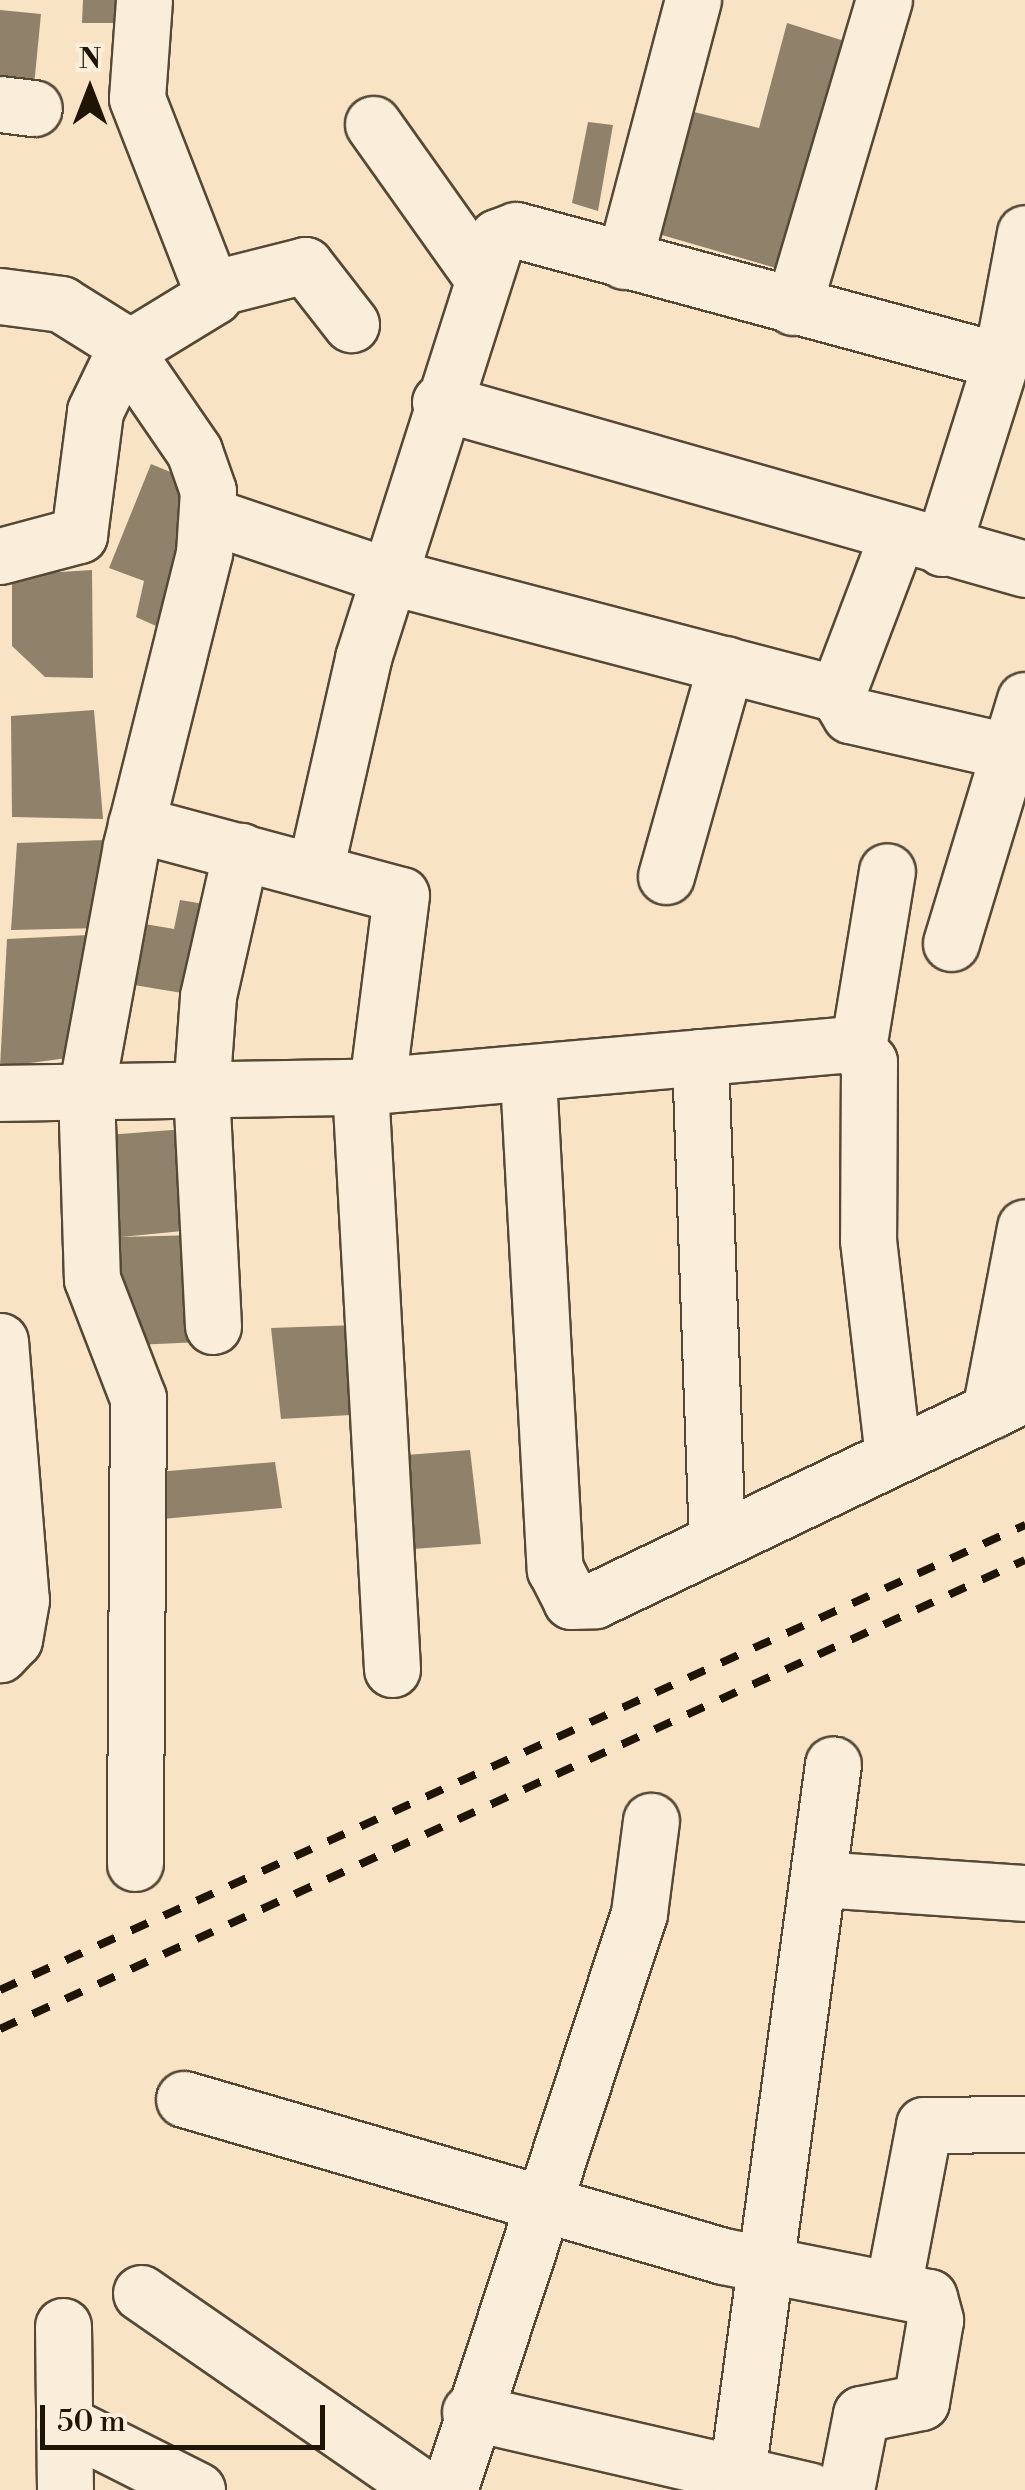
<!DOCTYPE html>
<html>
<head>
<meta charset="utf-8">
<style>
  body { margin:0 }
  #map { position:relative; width:1025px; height:2490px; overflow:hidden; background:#f8e4c5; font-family:"Libre Bodoni",serif }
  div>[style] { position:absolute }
  .building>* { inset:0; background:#90816a }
  .roads { filter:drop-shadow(2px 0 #554936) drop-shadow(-2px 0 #554936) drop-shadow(0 2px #554936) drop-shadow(0 -2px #554936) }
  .minor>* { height:55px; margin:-27.5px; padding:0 27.5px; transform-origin:27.5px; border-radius:27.5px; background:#faedd9 }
  .rail>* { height:8px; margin-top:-4px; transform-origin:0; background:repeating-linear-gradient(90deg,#1f1507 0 18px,transparent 0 36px) }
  span { translate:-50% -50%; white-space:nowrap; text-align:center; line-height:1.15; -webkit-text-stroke:8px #faedd9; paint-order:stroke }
  .north { position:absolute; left:40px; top:40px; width:100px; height:100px; -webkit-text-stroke:8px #faedd9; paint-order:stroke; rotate:0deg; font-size:28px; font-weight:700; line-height:40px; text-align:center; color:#1f1507 }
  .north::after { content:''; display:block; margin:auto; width:35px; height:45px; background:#1f1507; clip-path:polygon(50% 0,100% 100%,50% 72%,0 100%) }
  .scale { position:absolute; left:40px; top:2405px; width:285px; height:45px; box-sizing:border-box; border:5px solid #1f1507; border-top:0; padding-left:12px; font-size:30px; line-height:35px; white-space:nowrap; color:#1f1507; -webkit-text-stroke:8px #faedd9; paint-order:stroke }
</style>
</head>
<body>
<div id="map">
  <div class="building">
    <div style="clip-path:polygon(83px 0,134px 0,133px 23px,82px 23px)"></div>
    <div style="clip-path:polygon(0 10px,41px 14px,34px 86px,0 83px)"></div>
    <div style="clip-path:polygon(787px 23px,854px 44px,786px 271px,655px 233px,686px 110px,759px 128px)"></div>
    <div style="clip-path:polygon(588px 122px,613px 125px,598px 211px,572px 203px)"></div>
    <div style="clip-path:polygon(151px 464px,202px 485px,174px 634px,136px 617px,144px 581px,109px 568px)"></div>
    <div style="clip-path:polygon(92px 570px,93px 678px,45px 677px,12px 646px,12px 575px)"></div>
    <div style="clip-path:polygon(94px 710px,103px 819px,12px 817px,11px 716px)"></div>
    <div style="clip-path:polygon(105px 840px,102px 928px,11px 930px,17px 843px)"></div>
    <div style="clip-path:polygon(180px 900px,216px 906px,200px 996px,128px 984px,139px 923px,174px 929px)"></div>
    <div style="clip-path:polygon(88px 935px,75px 1057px,0 1067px,7px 939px)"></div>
    <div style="clip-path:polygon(185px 1129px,193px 1230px,121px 1237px,197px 1235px,201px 1342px,135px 1345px,121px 1301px,107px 1135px)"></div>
    <div style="clip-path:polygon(357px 1325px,368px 1414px,281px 1419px,271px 1328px)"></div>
    <div style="clip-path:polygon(470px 1450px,481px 1544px,399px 1550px,394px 1456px)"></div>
    <div style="clip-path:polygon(275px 1462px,282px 1508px,162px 1519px,157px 1472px)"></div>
  </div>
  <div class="roads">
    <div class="minor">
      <div style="left:0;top:104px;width:34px;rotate:7deg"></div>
      <div style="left:373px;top:124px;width:183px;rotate:54.6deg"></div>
      <div style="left:624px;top:261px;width:270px;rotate:-75.2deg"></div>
      <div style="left:215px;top:288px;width:93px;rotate:-14.3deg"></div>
      <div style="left:305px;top:265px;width:75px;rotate:52.1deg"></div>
      <div style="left:0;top:296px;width:62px;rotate:7.5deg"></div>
      <div style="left:61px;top:304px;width:66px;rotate:32deg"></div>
      <div style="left:117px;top:339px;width:136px;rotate:55.5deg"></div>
      <div style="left:194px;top:451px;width:42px;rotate:70.7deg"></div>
      <div style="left:208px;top:491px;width:62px;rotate:93.7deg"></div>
      <div style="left:204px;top:553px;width:302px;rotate:104deg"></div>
      <div style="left:131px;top:846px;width:248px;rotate:100.4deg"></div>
      <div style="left:86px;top:1090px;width:189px;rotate:88.2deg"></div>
      <div style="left:92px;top:1279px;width:128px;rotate:68.9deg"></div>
      <div style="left:138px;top:1398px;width:465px;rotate:90.4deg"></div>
      <div style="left:793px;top:307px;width:320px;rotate:-73.5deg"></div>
      <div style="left:440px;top:402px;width:608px;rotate:15.93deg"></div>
      <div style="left:208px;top:515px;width:190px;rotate:18.7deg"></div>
      <div style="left:388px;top:576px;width:464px;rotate:14.7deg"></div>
      <div style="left:837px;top:694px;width:25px;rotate:58deg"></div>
      <div style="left:850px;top:715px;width:180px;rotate:12.9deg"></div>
      <div style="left:942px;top:548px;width:196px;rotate:-72.5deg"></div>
      <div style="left:1001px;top:361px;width:130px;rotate:-79.4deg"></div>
      <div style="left:0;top:556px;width:82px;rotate:-14.9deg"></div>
      <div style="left:79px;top:535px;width:125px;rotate:-82.6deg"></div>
      <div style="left:95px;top:411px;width:67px;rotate:-64.2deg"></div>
      <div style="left:124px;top:351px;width:105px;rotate:-31.4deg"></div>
      <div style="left:214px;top:296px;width:212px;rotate:-111.3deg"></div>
      <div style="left:137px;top:98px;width:98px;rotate:-85.9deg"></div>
      <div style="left:837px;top:694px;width:169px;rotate:-69.2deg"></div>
      <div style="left:136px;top:824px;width:274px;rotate:15deg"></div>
      <div style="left:401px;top:895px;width:192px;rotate:97.2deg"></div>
      <div style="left:315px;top:870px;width:217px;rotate:-77.2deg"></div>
      <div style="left:363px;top:658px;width:442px;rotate:-72.3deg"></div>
      <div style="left:497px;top:237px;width:20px;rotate:-20deg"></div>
      <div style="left:516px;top:230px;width:502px;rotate:15.12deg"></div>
      <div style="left:666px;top:876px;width:220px;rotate:-74.2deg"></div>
      <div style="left:951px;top:943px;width:254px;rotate:-73.1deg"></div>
      <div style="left:858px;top:1048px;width:179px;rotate:-80.7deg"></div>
      <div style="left:700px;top:1057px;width:483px;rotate:88deg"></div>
      <div style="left:528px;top:1077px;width:493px;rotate:86.9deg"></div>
      <div style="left:555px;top:1569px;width:36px;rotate:63deg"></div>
      <div style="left:571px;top:1601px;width:24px;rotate:-2deg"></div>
      <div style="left:595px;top:1600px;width:477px;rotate:-25.6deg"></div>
      <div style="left:360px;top:1087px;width:583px;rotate:86.85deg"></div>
      <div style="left:0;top:1093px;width:360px;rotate:-1deg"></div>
      <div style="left:360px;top:1087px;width:492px;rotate:-5deg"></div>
      <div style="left:850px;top:1044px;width:26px;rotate:43deg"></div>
      <div style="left:869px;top:1062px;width:178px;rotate:90.3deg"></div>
      <div style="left:868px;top:1240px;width:217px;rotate:83.4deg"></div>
      <div style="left:213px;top:1326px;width:234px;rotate:-92.9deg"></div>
      <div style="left:201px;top:1092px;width:96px;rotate:-85.8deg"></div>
      <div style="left:208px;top:996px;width:149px;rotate:-77.2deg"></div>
      <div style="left:0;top:1341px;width:260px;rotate:85.4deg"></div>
      <div style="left:21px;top:1600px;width:40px;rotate:100deg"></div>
      <div style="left:14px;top:1639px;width:21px;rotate:133deg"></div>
      <div style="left:990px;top:1411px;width:187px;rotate:-79.2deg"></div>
      <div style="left:819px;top:1879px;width:206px;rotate:3.9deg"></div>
      <div style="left:184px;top:2099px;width:561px;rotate:16.24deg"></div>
      <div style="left:723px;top:2256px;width:210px;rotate:11.3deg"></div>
      <div style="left:929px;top:2297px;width:24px;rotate:75deg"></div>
      <div style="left:935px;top:2320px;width:83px;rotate:99.7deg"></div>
      <div style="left:921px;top:2402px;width:61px;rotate:168.7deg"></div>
      <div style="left:861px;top:2414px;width:77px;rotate:101.2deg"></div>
      <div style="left:893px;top:2288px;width:166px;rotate:-79.2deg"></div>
      <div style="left:924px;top:2125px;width:101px;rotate:-0.6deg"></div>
      <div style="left:141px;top:2293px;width:346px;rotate:34.7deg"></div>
      <div style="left:63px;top:2326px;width:164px;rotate:89.3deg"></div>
      <div style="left:470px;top:2412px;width:348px;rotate:13deg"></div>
      <div style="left:64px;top:2423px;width:149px;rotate:26.7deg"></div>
      <div style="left:737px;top:2474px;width:716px;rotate:-82.3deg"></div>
      <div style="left:449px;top:2490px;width:607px;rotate:-71.77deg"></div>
      <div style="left:639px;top:1913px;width:93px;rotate:-82.6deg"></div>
    </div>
  </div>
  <div class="rail">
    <div style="left:0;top:1990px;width:1126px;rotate:-24.4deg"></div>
    <div style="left:0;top:2029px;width:1127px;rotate:-24.59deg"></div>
  </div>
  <div class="north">N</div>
  <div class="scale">50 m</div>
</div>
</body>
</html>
